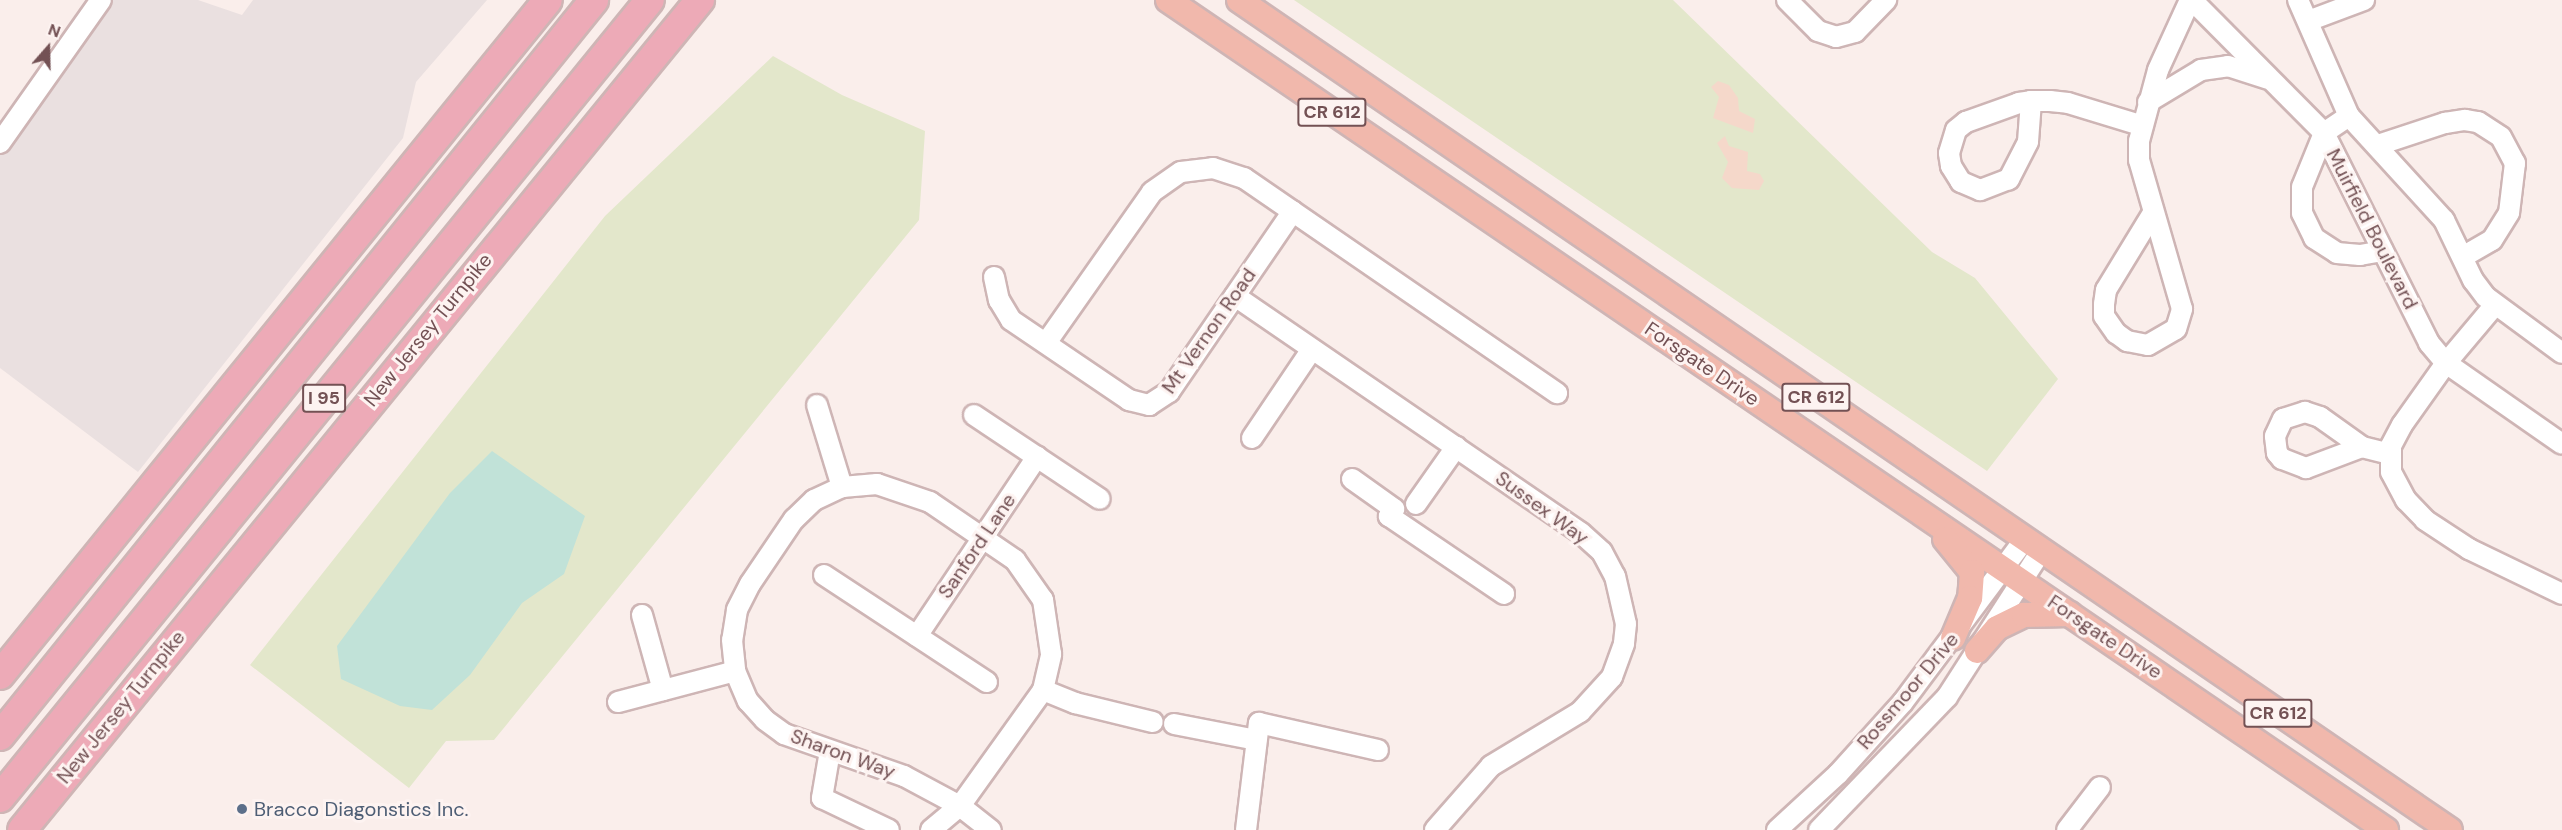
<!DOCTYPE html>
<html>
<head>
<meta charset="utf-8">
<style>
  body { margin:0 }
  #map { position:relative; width:2562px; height:830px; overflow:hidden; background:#faeeeb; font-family:"DM Sans",sans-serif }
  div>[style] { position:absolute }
  .industrial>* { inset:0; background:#eae0e0 }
  .green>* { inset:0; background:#e3e7cb }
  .sand>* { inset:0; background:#f5d8ca }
  .water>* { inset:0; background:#c1e2d8 }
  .roads { filter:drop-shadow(2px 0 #ceb5b5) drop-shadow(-2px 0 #ceb5b5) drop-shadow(0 2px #ceb5b5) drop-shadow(0 -2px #ceb5b5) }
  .minor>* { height:20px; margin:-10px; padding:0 10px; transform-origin:10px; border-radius:10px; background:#fff }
  .major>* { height:24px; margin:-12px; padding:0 12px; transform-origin:12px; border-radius:12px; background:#f1b8ac }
  .highway>* { height:28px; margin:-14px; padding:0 14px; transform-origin:14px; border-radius:14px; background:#edaab7 }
  .dots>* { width:16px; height:16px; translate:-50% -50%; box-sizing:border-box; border:3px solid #fdf3f1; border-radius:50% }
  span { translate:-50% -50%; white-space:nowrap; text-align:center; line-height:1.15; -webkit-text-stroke:6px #fdf3f1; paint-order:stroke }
  .shield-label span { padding:2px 4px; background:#fdf3f1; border:2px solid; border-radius:4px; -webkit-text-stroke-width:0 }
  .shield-label { font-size:18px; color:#735154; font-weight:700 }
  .street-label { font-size:20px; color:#735154 }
  .service-label { font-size:20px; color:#4e5e75 }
  .left { translate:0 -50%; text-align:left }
  .north { position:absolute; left:18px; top:18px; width:60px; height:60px; -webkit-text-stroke:4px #fdf3f1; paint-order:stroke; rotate:20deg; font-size:16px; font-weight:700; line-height:24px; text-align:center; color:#735154 }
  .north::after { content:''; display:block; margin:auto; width:21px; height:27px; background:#735154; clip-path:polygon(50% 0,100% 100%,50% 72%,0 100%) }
</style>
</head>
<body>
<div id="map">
  <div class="industrial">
    <div style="clip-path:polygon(102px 0,198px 0,242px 15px,253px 0,487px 0,416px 82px,403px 138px,138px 472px,0 368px,0 147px)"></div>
  </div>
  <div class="green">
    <div style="clip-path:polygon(1294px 0,1673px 0,1932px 252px,1975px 278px,2058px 379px,1987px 471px)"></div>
    <div style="clip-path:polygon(773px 56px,842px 95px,925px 131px,919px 220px,494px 740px,446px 741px,409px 788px,250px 665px,605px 216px)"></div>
  </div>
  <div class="sand">
    <div style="clip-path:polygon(1718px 81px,1729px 85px,1738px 98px,1739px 111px,1755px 119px,1753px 133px,1713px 118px,1719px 97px,1711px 87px)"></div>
    <div style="clip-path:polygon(1725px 136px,1729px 146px,1748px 152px,1747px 171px,1760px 174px,1764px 181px,1759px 190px,1732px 188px,1722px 178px,1728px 162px,1717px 143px)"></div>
  </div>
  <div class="water">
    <div style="clip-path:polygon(492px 451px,585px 516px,564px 574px,522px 603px,470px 675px,432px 710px,400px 706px,341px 679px,337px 646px,450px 493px)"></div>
  </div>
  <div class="roads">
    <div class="minor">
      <div style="left:1787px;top:0;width:44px;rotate:45deg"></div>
      <div style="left:1818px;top:31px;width:19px;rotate:18deg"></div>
      <div style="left:1836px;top:37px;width:20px;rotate:-15deg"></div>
      <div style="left:1855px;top:32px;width:45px;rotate:-45.9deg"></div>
      <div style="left:2192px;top:0;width:187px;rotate:45.2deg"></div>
      <div style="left:2324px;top:133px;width:235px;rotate:63.4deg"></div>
      <div style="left:2429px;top:343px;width:26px;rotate:50deg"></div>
      <div style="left:2446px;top:363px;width:141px;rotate:34.9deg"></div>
      <div style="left:2298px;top:0;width:127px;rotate:66.3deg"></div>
      <div style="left:2349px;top:116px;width:141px;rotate:47.6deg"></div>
      <div style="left:2444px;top:220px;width:67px;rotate:64.2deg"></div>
      <div style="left:2473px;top:280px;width:21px;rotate:53deg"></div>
      <div style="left:2486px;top:297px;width:94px;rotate:36.4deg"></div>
      <div style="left:2308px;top:21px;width:60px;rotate:-20.6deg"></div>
      <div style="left:2031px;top:101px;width:41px;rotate:94.2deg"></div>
      <div style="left:2028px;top:142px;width:42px;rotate:117.2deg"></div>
      <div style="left:2009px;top:179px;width:31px;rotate:159deg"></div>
      <div style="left:1980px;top:190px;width:21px;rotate:-157deg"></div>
      <div style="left:1961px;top:182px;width:19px;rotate:-122deg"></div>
      <div style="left:1951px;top:166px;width:13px;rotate:-99deg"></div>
      <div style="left:1949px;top:153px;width:24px;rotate:-73deg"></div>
      <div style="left:1956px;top:130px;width:13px;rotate:-39deg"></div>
      <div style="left:1966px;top:122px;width:56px;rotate:-19.7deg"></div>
      <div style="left:2019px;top:103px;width:12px;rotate:-9deg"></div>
      <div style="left:2031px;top:101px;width:19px"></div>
      <div style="left:2050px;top:101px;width:18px;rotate:6deg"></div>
      <div style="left:2068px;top:103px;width:78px;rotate:17deg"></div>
      <div style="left:2148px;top:102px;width:62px;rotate:-31.1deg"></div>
      <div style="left:2201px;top:70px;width:27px;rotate:-8deg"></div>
      <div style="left:2228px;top:66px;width:40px;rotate:18deg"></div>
      <div style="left:2349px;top:116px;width:30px;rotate:146deg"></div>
      <div style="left:2324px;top:133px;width:58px;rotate:112.2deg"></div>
      <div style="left:2302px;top:187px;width:26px;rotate:90deg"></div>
      <div style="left:2302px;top:213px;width:28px;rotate:64deg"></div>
      <div style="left:2314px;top:238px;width:27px;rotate:33deg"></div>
      <div style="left:2337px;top:253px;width:23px;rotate:5deg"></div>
      <div style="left:2360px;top:255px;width:23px;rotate:-10deg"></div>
      <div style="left:0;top:143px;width:175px;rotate:-54.8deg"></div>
      <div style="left:2378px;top:145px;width:71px;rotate:-18.2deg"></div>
      <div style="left:2445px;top:123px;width:20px;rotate:-9deg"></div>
      <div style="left:2465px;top:120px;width:13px;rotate:9deg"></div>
      <div style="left:2478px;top:122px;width:27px;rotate:33deg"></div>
      <div style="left:2501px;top:137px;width:30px;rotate:62deg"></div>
      <div style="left:2515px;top:163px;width:50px;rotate:96.8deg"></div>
      <div style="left:2509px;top:213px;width:32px;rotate:122deg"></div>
      <div style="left:2492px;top:240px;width:34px;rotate:150deg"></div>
      <div style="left:2153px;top:213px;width:90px;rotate:121.4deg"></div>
      <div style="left:2106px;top:290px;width:14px;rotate:98deg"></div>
      <div style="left:2104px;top:304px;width:12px;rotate:90deg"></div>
      <div style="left:2104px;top:316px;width:21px;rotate:55deg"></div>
      <div style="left:2116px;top:333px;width:14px;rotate:36deg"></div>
      <div style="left:2127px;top:341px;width:21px;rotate:11deg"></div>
      <div style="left:2148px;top:345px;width:32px;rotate:-30deg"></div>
      <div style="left:2176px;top:329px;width:21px;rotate:-73deg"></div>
      <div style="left:2182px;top:309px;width:155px;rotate:-106.1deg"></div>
      <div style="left:2139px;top:160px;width:19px;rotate:-90deg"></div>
      <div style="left:2139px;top:141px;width:73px;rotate:-75deg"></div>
      <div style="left:2158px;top:70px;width:77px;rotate:-65.4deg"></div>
      <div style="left:994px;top:277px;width:24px;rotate:78deg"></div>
      <div style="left:999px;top:300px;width:23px;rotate:59deg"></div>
      <div style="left:1011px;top:320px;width:143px;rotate:34.1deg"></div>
      <div style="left:1129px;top:400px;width:21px;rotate:14deg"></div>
      <div style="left:1149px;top:405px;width:24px;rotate:-33deg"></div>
      <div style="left:1169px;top:392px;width:219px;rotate:-55.6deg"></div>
      <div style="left:1235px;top:296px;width:419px;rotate:34.4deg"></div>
      <div style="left:1581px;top:533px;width:28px;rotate:42deg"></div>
      <div style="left:1602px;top:552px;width:27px;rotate:62deg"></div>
      <div style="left:1615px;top:576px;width:49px;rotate:77.1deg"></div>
      <div style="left:1626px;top:624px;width:20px;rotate:96deg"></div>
      <div style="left:1624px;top:644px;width:35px;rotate:110deg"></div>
      <div style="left:1612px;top:677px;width:47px;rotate:132.4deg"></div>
      <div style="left:1580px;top:712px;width:104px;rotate:148.8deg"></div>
      <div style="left:1491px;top:766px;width:85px;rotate:131.2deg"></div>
      <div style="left:2494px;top:306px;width:75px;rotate:130.1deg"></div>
      <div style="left:2446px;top:363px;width:76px;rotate:125.4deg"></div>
      <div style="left:2402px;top:425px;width:24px;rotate:118deg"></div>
      <div style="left:2391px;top:446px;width:26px;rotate:90deg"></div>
      <div style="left:2391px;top:472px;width:32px;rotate:62deg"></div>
      <div style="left:2406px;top:500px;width:28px;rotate:46deg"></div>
      <div style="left:2425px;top:520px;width:53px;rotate:33.4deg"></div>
      <div style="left:2469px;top:549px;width:103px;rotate:25.8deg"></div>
      <div style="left:1046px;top:343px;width:184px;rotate:-54.9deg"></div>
      <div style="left:1152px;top:192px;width:35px;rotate:-35deg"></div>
      <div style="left:1181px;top:172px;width:32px;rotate:-7deg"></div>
      <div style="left:1213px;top:168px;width:33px;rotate:18deg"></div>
      <div style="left:1244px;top:178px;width:380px;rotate:34.5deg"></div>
      <div style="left:817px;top:405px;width:86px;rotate:73deg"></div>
      <div style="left:974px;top:415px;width:151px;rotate:33.7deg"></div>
      <div style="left:1252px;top:438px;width:107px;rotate:-56deg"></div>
      <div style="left:2362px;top:447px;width:60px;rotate:159.4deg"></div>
      <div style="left:2306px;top:468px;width:26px;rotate:-159deg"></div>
      <div style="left:2282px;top:459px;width:8px;rotate:-130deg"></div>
      <div style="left:2277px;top:453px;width:17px;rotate:-97deg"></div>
      <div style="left:2275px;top:436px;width:19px;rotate:-65deg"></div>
      <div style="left:2283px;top:419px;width:23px;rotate:-18deg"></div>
      <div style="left:2305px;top:412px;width:16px;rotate:18deg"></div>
      <div style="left:2320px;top:417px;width:52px;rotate:35.5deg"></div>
      <div style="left:2362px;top:447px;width:29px;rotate:14deg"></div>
      <div style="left:1352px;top:479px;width:52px;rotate:35.5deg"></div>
      <div style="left:1394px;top:509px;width:9px;rotate:126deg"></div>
      <div style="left:1389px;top:516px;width:139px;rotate:34.1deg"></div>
      <div style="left:1416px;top:504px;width:70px;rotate:-54.9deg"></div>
      <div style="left:824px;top:575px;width:195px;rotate:33.3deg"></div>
      <div style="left:642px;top:615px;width:78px;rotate:74.4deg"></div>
      <div style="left:917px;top:636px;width:216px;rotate:-56.2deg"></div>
      <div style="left:1043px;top:690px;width:35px;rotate:22deg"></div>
      <div style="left:1075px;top:703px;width:80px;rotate:13.7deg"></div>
      <div style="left:618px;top:702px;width:121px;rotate:-14.8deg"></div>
      <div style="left:1174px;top:724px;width:84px;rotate:11deg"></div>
      <div style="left:830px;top:751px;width:48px;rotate:99.7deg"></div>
      <div style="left:822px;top:798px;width:74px;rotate:25.5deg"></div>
      <div style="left:931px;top:830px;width:38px;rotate:-40deg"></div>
      <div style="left:960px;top:806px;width:143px;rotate:-54.4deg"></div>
      <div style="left:1043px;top:690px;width:37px;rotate:-77deg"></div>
      <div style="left:1051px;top:654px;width:55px;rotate:-98.4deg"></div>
      <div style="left:1043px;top:600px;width:49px;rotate:-125deg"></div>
      <div style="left:1015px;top:560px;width:103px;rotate:-145.7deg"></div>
      <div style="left:930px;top:502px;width:56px;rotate:-161.2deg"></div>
      <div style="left:877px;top:484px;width:35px;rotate:175deg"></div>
      <div style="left:842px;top:487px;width:31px;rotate:155deg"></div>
      <div style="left:814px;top:500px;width:28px;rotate:136deg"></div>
      <div style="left:794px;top:519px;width:78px;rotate:124.1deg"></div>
      <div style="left:750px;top:584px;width:29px;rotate:117deg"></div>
      <div style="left:737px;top:610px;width:30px;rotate:99deg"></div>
      <div style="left:732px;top:640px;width:31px;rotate:84deg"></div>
      <div style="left:735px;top:671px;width:33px;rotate:67deg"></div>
      <div style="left:748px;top:701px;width:25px;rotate:48deg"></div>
      <div style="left:765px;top:720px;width:24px;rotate:36deg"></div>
      <div style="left:784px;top:734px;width:127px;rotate:19.3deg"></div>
      <div style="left:904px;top:776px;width:64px;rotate:28.2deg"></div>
      <div style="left:960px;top:806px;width:39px;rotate:38deg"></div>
      <div style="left:1246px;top:830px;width:108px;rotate:-83.1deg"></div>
      <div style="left:1259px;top:723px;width:122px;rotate:12.8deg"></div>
      <div style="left:1777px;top:830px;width:83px;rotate:-42.6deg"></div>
      <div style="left:1838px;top:774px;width:97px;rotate:-47.9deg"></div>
      <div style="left:1903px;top:702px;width:202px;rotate:-53.2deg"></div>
      <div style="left:1819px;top:830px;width:185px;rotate:-46.1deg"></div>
      <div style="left:1947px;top:697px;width:174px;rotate:-57.2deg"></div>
      <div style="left:2067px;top:830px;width:54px;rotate:-52.5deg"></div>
    </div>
    <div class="major">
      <div style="left:1168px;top:0;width:1474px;rotate:34.27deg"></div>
      <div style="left:1239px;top:0;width:1468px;rotate:34.43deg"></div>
      <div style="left:1945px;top:539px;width:43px;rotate:50.7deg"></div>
      <div style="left:1972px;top:572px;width:26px;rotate:94deg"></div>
      <div style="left:1970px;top:598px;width:43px;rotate:113deg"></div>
      <div style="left:1977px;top:651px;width:30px;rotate:-49deg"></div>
      <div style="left:1997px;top:628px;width:30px;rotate:-26deg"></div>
      <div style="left:2024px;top:615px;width:46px;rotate:-1.2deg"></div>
    </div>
    <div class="highway">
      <div style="left:0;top:675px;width:869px;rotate:-50.93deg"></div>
      <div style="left:0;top:736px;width:946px;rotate:-51.09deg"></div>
      <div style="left:0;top:798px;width:1029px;rotate:-50.84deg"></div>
      <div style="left:22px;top:830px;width:1072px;rotate:-50.76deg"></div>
    </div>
  </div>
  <div class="dots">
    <div style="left:242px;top:809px;background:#5c6f8a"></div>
  </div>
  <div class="shield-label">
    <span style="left:1332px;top:112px">CR 612</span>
    <span style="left:1816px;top:397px">CR 612</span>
    <span style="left:324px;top:398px">I 95</span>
    <span style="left:2278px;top:713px">CR 612</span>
  </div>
  <div class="street-label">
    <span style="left:2372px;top:229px;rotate:63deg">Muirfield Boulevard</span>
    <span style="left:428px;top:330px;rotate:-51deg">New Jersey Turnpike</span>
    <span style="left:1209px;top:331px;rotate:-55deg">Mt Vernon Road</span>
    <span style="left:1702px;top:364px;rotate:34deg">Forsgate Drive</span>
    <span style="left:1542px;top:508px;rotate:36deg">Sussex Way</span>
    <span style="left:977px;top:546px;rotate:-56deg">Sanford Lane</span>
    <span style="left:2105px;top:637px;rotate:34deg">Forsgate Drive</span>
    <span style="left:1908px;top:691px;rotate:-50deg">Rossmoor Drive</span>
    <span style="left:121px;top:707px;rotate:-51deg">New Jersey Turnpike</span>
    <span style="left:843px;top:754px;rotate:20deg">Sharon Way</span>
  </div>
  <div class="service-label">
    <span class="left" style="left:254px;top:809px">Bracco Diagonstics Inc.</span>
  </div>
  <div class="north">N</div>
</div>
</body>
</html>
